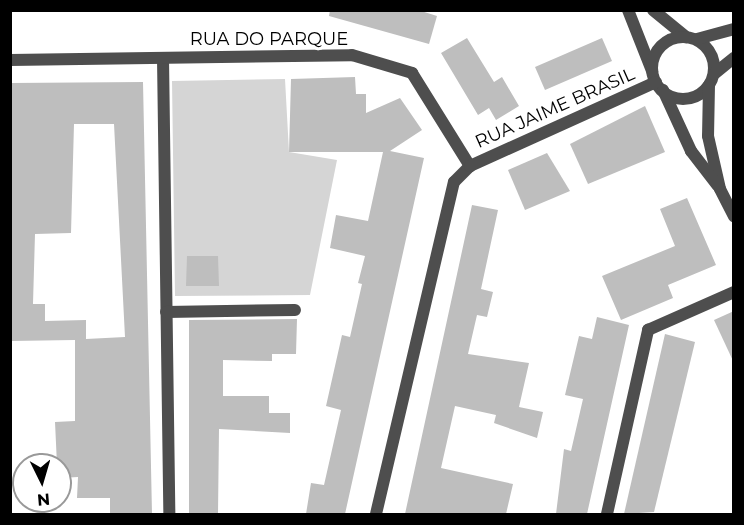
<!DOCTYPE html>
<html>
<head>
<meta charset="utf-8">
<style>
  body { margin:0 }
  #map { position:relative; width:744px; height:525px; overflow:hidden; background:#fff; font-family:Montserrat,sans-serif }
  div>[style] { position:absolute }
  .green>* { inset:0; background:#d5d5d5 }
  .building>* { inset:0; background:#bebebe }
  .street>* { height:12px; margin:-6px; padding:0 6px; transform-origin:6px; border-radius:6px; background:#4e4e4e }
  .street>.ring { margin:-6px; padding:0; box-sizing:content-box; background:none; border:12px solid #4e4e4e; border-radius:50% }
  span { translate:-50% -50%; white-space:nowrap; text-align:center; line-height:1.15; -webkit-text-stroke:6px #fff; paint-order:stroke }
  .street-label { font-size:18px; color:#000 }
  .frame { position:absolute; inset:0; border:12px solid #000; pointer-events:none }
  .north { position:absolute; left:12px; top:453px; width:60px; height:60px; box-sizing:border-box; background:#fff; border:2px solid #999; border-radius:50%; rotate:175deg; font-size:16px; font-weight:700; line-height:24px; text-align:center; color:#000 }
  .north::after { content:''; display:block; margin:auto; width:21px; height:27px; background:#000; clip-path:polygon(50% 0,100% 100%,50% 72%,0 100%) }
</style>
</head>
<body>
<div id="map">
  <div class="green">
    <div style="clip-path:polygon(285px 79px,289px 152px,337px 160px,310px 295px,175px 296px,172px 81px)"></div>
  </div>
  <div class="building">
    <div style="clip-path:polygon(330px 10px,418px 10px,437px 16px,429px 44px,329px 16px)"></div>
    <div style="clip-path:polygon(467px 38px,494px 82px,502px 77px,519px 106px,496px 120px,489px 108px,478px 115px,441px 53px)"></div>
    <div style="clip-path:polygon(602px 38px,612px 61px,545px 90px,535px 67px)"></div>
    <div style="clip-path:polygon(355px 77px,356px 94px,366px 94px,366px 113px,400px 98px,422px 130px,390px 151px,424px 158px,345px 514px,306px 514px,311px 483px,324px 485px,341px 410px,326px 406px,342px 335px,350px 337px,362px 284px,358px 283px,365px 256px,330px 248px,336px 215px,368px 221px,383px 152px,289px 152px,291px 79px)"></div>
    <div style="clip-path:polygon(evenodd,143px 82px,152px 514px,110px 514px,110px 498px,77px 498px,78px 477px,60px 478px,57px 465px,55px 422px,75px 421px,75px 340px,10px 341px,10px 83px,143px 82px,74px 124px,114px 124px,125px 337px,86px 339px,86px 320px,45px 321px,45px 304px,33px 304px,35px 234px,71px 233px,74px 124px)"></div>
    <div style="clip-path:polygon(645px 106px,665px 152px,588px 184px,570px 144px)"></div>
    <div style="clip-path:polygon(547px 153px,570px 191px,525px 210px,508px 170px)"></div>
    <div style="clip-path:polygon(687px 198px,716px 265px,668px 285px,673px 298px,621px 320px,602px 276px,675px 246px,660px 209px)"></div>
    <div style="clip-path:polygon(472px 205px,498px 210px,481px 289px,493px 292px,487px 317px,477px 315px,468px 354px,529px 363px,519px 407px,543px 412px,537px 438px,494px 423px,496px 415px,455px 406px,441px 468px,513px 484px,506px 514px,405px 514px)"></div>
    <div style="clip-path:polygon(187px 256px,218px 256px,219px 286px,186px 286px)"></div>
    <div style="clip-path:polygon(734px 311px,734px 363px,714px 320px)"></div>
    <div style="clip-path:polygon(597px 317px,629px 325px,587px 514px,556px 514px,564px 449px,571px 451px,583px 399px,565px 395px,579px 336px,592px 339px)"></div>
    <div style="clip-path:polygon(297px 319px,296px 354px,272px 354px,272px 361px,223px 360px,223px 396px,269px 396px,269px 413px,290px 413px,290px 433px,219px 429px,218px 514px,189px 514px,189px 320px)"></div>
    <div style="clip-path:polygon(665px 334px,695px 342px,654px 512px,624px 514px)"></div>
  </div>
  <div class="street">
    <div style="left:628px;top:10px;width:66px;rotate:68.5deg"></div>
    <div style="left:653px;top:10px;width:43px;rotate:39.3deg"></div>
    <div class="ring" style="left:652px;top:37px;width:50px;height:50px"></div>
    <div style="left:697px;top:39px;width:38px;rotate:-15deg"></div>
    <div style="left:163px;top:58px;width:456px;rotate:89.2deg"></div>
    <div style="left:10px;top:60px;width:342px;rotate:-0.8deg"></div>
    <div style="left:352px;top:55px;width:63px;rotate:16.7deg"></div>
    <div style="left:412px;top:73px;width:110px;rotate:58.1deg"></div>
    <div style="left:714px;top:74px;width:26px;rotate:-39deg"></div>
    <div style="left:709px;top:85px;width:51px;rotate:91.1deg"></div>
    <div style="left:708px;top:136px;width:54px;rotate:77.2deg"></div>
    <div style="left:720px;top:189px;width:31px;rotate:63deg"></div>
    <div style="left:663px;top:90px;width:67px;rotate:65.3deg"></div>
    <div style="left:691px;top:151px;width:44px;rotate:52.4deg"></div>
    <div style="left:166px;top:312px;width:129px;rotate:-0.9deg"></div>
    <div style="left:376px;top:514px;width:341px;rotate:-76.8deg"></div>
    <div style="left:454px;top:182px;width:23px;rotate:-45deg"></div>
    <div style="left:470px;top:166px;width:204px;rotate:-24.3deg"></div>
    <div style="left:607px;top:514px;width:189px;rotate:-77.4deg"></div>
    <div style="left:648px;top:330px;width:94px;rotate:-23.8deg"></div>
  </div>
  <div class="street-label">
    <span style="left:269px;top:39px">RUA DO PARQUE</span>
    <span style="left:555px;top:108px;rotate:-24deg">RUA JAIME BRASIL</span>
  </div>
  <div class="frame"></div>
  <div class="north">N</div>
</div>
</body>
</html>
